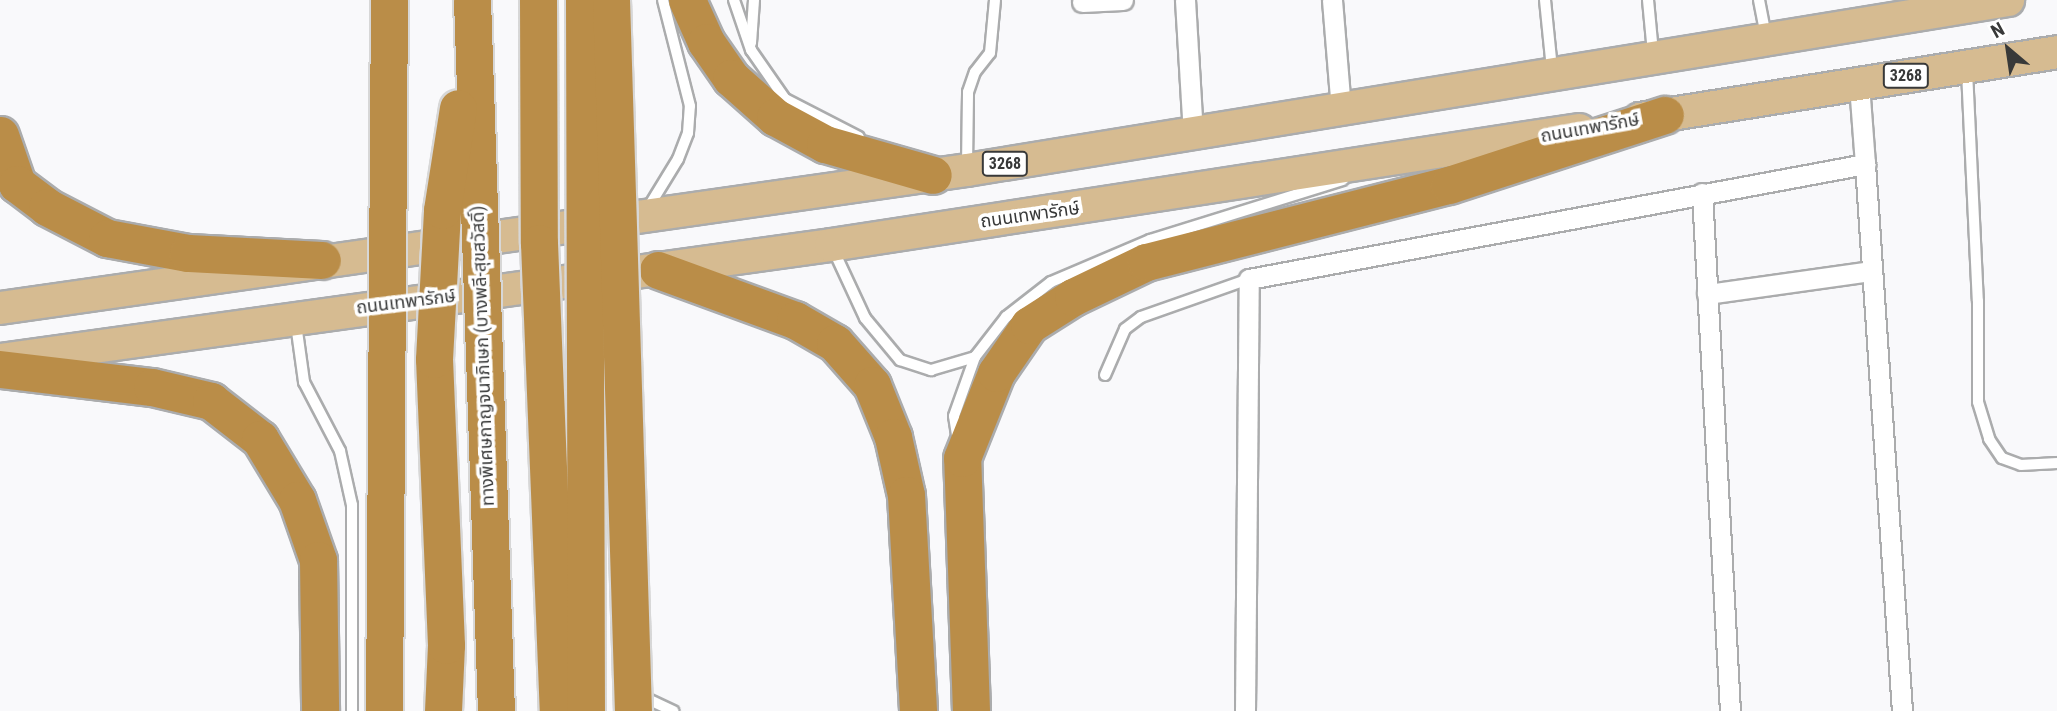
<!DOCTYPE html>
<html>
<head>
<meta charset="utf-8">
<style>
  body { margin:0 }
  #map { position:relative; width:2057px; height:711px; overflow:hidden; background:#f9f9fb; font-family:"Roboto Condensed","Noto Sans Thai",sans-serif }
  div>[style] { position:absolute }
  .roads { filter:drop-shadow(2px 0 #abacad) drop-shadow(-2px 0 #abacad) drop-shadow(0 2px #abacad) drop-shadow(0 -2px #abacad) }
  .lane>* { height:10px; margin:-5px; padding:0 5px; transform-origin:5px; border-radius:5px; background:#fff }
  .street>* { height:19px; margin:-9.5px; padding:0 9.5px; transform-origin:9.5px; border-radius:9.5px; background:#fff }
  .primary>* { height:32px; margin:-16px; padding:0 16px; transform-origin:16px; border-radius:16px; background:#d6bb91 }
  .highway>* { height:37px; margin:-18.5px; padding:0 18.5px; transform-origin:18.5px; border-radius:18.5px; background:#ba8d48 }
  .bridges { filter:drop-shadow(2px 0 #d7d7d7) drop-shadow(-2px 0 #d7d7d7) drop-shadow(0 2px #d7d7d7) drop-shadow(0 -2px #d7d7d7) }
  .highway-bridge>* { height:37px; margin:-18.5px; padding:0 18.5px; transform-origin:18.5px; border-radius:18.5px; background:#ba8d48 }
  span { translate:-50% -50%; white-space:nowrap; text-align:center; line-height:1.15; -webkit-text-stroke:7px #fff; paint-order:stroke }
  .shield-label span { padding:2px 5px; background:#fff; border:2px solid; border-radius:5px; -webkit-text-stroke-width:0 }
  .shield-label { font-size:16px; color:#383939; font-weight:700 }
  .street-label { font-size:18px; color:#383939 }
  .north { position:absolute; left:1973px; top:14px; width:70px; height:70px; -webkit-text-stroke:5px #fff; paint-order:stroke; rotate:331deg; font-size:19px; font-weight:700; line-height:28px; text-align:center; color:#383939 }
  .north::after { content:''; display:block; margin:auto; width:24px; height:32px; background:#383939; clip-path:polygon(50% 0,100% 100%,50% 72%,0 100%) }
</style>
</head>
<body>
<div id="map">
  <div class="roads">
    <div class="lane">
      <div style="left:734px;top:0;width:53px;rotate:71.2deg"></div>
      <div style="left:751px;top:50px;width:60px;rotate:55.2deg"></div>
      <div style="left:785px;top:99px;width:83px;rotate:27.2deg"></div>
      <div style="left:1545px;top:0;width:69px;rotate:84.2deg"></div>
      <div style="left:1648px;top:0;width:53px;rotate:84.6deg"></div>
      <div style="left:1759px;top:0;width:36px;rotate:79deg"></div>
      <div style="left:751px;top:43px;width:43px;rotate:-86deg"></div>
      <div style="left:1967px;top:71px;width:230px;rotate:87.3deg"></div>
      <div style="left:1978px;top:301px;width:101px;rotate:90deg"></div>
      <div style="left:1978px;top:402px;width:39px;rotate:73deg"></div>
      <div style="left:1989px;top:439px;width:23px;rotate:56deg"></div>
      <div style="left:2002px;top:458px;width:20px;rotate:20deg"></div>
      <div style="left:2021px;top:465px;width:36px;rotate:-3deg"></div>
      <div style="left:967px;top:166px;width:74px;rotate:-89.2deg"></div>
      <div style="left:968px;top:92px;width:21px;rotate:-71deg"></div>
      <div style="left:975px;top:72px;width:24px;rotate:-52deg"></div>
      <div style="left:990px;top:53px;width:53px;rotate:-84.6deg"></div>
      <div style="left:648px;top:208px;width:57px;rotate:-58.5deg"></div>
      <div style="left:678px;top:159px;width:28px;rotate:-69deg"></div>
      <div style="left:688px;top:133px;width:27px;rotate:-86deg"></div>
      <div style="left:690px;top:106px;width:109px;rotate:-104.3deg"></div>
      <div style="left:833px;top:249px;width:76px;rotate:65.1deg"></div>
      <div style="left:865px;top:318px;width:55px;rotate:50.2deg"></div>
      <div style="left:900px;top:360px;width:33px;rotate:18deg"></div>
      <div style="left:931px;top:370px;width:46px;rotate:-16.5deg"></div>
      <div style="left:296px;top:324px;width:59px;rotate:82.1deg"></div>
      <div style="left:304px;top:382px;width:78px;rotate:62.4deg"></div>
      <div style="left:340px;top:451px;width:55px;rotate:77.5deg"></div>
      <div style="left:352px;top:505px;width:206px;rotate:90deg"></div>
      <div style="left:1105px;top:375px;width:50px;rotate:-66.5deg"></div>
      <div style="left:1125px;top:329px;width:20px;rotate:-37deg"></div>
      <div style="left:1141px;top:317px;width:114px;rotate:-19.4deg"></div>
      <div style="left:957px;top:435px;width:19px;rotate:-99deg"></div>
      <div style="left:954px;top:416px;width:63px;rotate:-70.4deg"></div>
      <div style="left:975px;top:357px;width:51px;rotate:-52.2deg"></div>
      <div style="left:1006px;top:317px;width:57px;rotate:-37.9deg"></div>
      <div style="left:1051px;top:282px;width:108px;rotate:-23deg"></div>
      <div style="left:1150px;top:240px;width:202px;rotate:-17.3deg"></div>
      <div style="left:639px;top:695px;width:38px;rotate:25deg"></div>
    </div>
    <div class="street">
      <div style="left:1185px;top:0;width:136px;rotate:86.6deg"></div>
      <div style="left:1332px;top:0;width:109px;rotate:85.3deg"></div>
      <div style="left:1082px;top:2px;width:41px;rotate:-2.8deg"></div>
      <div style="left:1865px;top:164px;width:548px;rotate:86.13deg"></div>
      <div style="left:1702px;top:193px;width:519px;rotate:86.91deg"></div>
      <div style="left:1707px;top:294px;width:166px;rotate:-8deg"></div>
      <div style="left:1245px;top:711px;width:432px;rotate:-89.5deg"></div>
      <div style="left:1249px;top:279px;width:627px;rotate:-10.57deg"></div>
      <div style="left:1865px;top:164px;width:80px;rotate:-94.3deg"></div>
    </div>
    <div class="primary">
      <div style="left:1640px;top:119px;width:422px;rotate:-9.1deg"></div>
      <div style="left:0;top:308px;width:977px;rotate:-8.12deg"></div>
      <div style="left:967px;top:170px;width:1055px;rotate:-9.27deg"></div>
      <div style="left:0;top:360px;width:839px;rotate:-7.88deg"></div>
      <div style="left:831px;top:245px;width:757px;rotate:-8.74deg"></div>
    </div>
    <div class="highway">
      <div style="left:687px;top:0;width:46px;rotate:65.7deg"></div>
      <div style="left:706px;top:42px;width:44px;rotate:55.2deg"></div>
      <div style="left:731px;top:78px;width:59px;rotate:41.6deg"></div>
      <div style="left:775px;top:117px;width:57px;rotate:28.4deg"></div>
      <div style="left:825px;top:144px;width:112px;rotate:16deg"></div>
      <div style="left:0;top:135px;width:52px;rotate:70.9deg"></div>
      <div style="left:17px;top:184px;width:38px;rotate:37deg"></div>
      <div style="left:47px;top:207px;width:68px;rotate:27.3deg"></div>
      <div style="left:107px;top:238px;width:82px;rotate:10.5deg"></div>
      <div style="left:188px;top:253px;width:134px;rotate:3deg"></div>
      <div style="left:658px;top:270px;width:146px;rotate:20.1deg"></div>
      <div style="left:795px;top:320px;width:46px;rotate:29.9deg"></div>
      <div style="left:835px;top:343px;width:56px;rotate:48.6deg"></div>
      <div style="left:872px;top:385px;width:56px;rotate:68deg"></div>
      <div style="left:893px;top:437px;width:59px;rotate:77.4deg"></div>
      <div style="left:906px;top:495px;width:216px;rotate:86.8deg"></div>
      <div style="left:0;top:369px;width:153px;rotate:6.8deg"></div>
      <div style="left:152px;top:387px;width:61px;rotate:13.3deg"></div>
      <div style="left:211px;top:401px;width:62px;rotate:37.8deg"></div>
      <div style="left:260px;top:439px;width:71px;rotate:58.8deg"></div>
      <div style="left:297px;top:500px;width:64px;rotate:70.7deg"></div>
      <div style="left:318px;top:560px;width:151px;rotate:89.2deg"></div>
      <div style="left:971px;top:711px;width:253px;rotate:-92deg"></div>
      <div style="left:962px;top:458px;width:92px;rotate:-68.2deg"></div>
      <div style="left:996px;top:373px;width:58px;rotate:-55.5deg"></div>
      <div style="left:1029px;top:325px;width:52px;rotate:-32.5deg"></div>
      <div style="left:1073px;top:297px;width:81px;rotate:-25.6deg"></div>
      <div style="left:1146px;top:262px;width:313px;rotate:-14.3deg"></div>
      <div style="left:1449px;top:185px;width:227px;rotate:-18deg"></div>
    </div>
  </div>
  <div class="bridges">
    <div class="highway-bridge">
      <div style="left:472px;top:0;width:711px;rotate:88.07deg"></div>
      <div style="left:538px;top:0;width:243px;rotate:89.8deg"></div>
      <div style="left:539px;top:243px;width:468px;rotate:87.7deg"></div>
      <div style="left:584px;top:0;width:711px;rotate:89.84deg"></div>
      <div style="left:611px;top:0;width:711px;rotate:88.23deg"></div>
      <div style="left:384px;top:711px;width:711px;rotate:-89.6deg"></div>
      <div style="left:443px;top:711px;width:66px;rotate:-87.4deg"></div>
      <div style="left:446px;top:645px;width:286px;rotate:-92.4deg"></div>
      <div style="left:434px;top:359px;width:149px;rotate:-86.9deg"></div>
      <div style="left:442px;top:210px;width:103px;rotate:-81.1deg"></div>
    </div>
  </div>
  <div class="shield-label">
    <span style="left:1906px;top:76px">3268</span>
    <span style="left:1005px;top:164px">3268</span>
  </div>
  <div class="street-label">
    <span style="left:1590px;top:128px;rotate:-10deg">ถนนเทพารักษ์</span>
    <span style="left:1030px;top:215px;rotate:-8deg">ถนนเทพารักษ์</span>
    <span style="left:406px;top:302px;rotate:-7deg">ถนนเทพารักษ์</span>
    <span style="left:483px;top:356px;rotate:-92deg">ทางพิเศษกาญจนาภิเษก (บางพลี-สุขสวัสดิ์)</span>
  </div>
  <div class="north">N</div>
</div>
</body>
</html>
